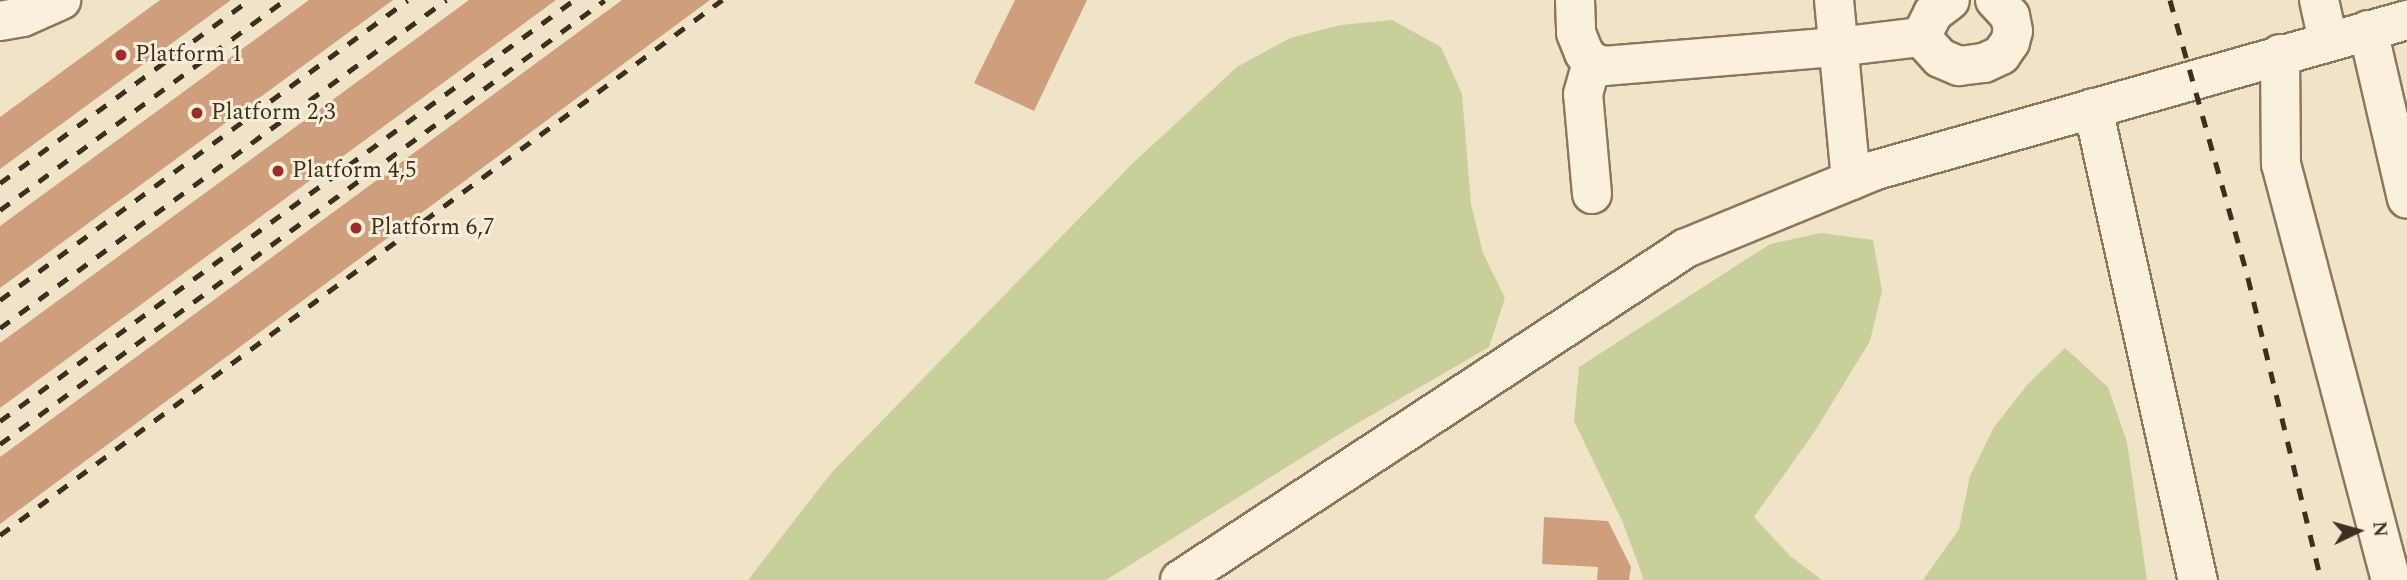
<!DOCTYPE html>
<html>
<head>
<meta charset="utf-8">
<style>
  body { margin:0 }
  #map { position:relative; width:2407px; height:580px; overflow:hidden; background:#f0e4c8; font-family:Spectral,serif }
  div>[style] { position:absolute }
  .green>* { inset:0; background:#c9cf9b }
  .building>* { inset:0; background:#cf9f7d }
  .roads { filter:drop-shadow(2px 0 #8d765c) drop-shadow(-2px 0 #8d765c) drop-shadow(0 2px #8d765c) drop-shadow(0 -2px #8d765c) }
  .minor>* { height:38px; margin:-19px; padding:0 19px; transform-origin:19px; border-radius:19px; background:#faf1dc }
  .rail>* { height:5px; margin-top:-2.5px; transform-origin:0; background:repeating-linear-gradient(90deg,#3d2e20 0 12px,transparent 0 24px) }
  .dots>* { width:19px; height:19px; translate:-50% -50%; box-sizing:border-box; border:4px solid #f7eed8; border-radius:50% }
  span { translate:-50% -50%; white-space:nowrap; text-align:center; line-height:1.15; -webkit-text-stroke:6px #f7eed8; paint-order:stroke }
  .poi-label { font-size:23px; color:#3d2e20 }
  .left { translate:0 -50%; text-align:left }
  .north { position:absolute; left:2323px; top:496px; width:70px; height:70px; -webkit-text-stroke:5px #f7eed8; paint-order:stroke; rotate:85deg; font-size:19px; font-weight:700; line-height:28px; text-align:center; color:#3d2e20 }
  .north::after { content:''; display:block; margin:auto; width:24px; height:32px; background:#3d2e20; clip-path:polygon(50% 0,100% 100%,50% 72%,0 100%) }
</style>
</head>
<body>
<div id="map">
  <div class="green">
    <div style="clip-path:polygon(1392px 20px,1441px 47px,1462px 94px,1471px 204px,1483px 253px,1505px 298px,1489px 347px,1346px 430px,1106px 580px,748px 580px,832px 472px,1133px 163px,1237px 67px,1290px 38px,1341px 25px)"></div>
    <div style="clip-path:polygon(1821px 233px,1873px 240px,1882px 291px,1870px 341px,1815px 431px,1754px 517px,1790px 556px,1822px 580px,1644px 580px,1623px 523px,1574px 421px,1579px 367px,1770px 244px)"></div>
    <div style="clip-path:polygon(2065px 348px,2108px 387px,2127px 442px,2147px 580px,1923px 580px,1959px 529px,1970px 476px,1994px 427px,2028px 384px)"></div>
  </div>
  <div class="building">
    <div style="clip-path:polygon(160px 0,231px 0,0 169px,0 117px)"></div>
    <div style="clip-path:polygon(309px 0,393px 0,0 288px,0 226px)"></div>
    <div style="clip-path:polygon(469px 0,556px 0,0 408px,0 343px)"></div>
    <div style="clip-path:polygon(622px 0,710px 0,0 524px,0 457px)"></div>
    <div style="clip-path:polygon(1015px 0,1087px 0,1034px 111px,974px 83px)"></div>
    <div style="clip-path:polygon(1544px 517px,1608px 521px,1631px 567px,1629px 580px,1597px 580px,1598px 567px,1542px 564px)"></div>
  </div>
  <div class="roads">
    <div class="minor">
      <div style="left:1575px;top:0;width:33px;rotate:88deg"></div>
      <div style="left:1576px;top:33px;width:22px;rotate:68deg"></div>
      <div style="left:1584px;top:53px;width:12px;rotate:48deg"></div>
      <div style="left:1592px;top:62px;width:13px;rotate:18deg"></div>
      <div style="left:1604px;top:66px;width:234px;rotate:-4.7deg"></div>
      <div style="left:1837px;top:47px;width:85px;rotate:-6.8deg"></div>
      <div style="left:1834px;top:0;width:181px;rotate:84.6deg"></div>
      <div style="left:2319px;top:0;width:42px;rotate:77.6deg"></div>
      <div style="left:0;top:21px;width:23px;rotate:-10deg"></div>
      <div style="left:23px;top:17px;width:42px;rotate:-24.1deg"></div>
      <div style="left:2368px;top:30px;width:173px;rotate:77deg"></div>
      <div style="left:1921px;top:37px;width:28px;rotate:48deg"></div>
      <div style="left:1940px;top:58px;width:21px;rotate:23deg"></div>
      <div style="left:1959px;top:66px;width:25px;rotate:-7deg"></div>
      <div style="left:1984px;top:63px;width:19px;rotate:-25deg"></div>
      <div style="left:2001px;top:55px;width:16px;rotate:-55deg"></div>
      <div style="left:2010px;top:42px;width:11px;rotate:-75deg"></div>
      <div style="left:2013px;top:31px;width:15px;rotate:-101deg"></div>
      <div style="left:2010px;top:16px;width:22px;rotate:-133deg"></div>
      <div style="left:1921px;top:37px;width:27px;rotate:-63deg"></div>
      <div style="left:1933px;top:13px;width:21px;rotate:-37deg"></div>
      <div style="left:2280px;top:54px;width:110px;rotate:89.5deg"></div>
      <div style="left:2281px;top:164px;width:430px;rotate:75.2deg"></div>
      <div style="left:2093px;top:108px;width:484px;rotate:77.5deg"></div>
      <div style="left:1592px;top:194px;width:100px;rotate:-95.1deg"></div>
      <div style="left:1583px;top:94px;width:33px;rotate:-74deg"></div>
      <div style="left:1180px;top:580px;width:605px;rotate:-33.27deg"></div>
      <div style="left:1686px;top:248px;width:205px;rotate:-22.3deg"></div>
      <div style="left:1876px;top:170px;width:552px;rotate:-15.77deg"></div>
    </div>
  </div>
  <div class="rail">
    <div style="left:2170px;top:0;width:289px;rotate:74.3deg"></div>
    <div style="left:2248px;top:278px;width:311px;rotate:76.4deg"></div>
    <div style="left:0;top:183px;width:309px;rotate:-36.3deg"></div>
    <div style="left:0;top:210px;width:354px;rotate:-36.4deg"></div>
    <div style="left:0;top:300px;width:506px;rotate:-36.33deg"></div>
    <div style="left:0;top:328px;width:554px;rotate:-36.33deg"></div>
    <div style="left:0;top:421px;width:712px;rotate:-36.26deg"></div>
    <div style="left:0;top:444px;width:750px;rotate:-36.27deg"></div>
    <div style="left:0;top:535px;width:899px;rotate:-36.54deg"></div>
  </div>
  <div class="dots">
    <div style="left:121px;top:55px;background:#9e2a2b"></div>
    <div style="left:197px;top:113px;background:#9e2a2b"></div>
    <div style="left:278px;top:171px;background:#9e2a2b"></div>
    <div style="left:356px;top:228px;background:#9e2a2b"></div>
  </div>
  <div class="poi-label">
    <span class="left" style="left:135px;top:55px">Platform 1</span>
    <span class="left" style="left:211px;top:113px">Platform 2,3</span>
    <span class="left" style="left:292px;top:171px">Platform 4,5</span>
    <span class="left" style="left:370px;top:228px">Platform 6,7</span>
  </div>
  <div class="north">N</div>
</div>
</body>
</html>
